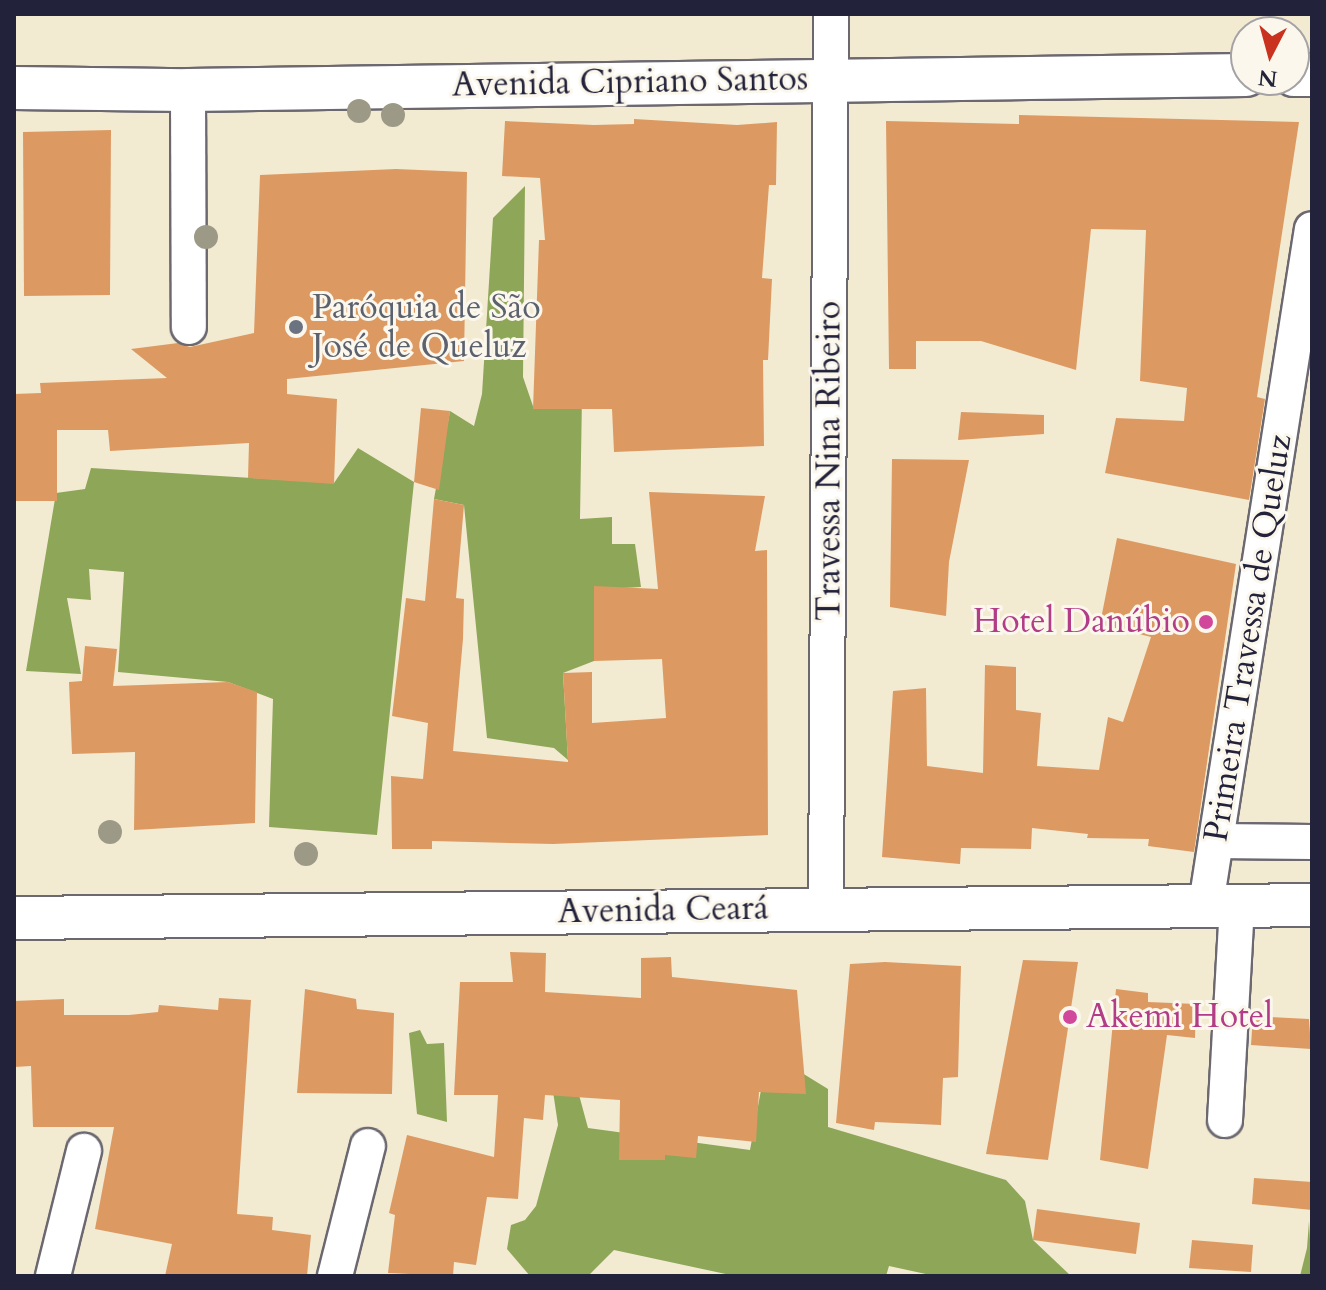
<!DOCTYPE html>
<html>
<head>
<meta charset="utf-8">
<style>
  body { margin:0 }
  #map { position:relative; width:1326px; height:1290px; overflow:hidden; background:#f3ead2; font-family:Cardo,serif }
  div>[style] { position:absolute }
  .forest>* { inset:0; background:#8ea658 }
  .building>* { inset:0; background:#dc9a62 }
  .roads { filter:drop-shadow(2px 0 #6b6870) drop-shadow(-2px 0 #6b6870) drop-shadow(0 2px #6b6870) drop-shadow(0 -2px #6b6870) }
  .minor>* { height:34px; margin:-17px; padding:0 17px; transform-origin:17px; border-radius:17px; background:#fff }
  .major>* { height:42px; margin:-21px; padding:0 21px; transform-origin:21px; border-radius:21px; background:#fff }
  .trees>* { width:24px; height:24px; margin:-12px; border-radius:50%; background:#9c9a87 }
  .dots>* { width:22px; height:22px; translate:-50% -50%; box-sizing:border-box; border:4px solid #fbf7ec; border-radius:50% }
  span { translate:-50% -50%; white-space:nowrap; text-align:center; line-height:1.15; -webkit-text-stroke:6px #fbf7ec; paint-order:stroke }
  .street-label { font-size:34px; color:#22223b }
  .worship-label { font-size:34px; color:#5b616d }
  .left { translate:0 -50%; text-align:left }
  .hotel-label { font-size:34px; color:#b23c85 }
  .right { translate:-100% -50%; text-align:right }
  .frame { position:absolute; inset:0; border:16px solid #22223b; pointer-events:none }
  .north { position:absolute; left:1230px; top:16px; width:80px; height:80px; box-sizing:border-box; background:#fbf7ec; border:2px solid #a4a2a5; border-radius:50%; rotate:186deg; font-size:22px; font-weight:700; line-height:32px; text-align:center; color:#22223b }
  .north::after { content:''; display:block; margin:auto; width:28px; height:36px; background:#c8321e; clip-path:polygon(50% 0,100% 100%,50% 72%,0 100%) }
</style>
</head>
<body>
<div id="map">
  <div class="forest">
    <div style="clip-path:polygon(525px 186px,523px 377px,534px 409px,565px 409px,582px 396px,580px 519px,612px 517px,612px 544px,635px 544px,641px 587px,623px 588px,594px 661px,563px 673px,568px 760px,554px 748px,487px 738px,464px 505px,434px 499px,450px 411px,474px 426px,482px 394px,493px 218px)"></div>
    <div style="clip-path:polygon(358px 448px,414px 482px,377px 835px,269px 827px,273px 699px,228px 682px,118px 672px,124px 572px,89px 569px,91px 600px,67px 598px,81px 674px,26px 671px,56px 493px,85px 489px,91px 468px,334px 483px)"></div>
    <div style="clip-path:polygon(420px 1030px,427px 1044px,444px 1043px,447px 1122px,417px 1114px,409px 1033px)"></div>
    <div style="clip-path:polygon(768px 1052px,828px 1089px,828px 1127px,1006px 1180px,1025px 1201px,1033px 1240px,1071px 1276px,935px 1276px,889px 1266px,886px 1276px,735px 1276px,614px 1250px,589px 1275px,530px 1276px,507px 1249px,511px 1225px,525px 1220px,536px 1206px,558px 1125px,551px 1078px,575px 1080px,588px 1128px,750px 1150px)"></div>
    <div style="clip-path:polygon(1309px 1221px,1312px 1276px,1300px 1276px,1307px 1248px)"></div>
  </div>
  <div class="building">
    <div style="clip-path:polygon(1019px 115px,1299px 122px,1257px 397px,1265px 399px,1249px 500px,1105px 473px,1116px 418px,1184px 421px,1187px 388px,1140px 381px,1146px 230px,1091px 229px,1076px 370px,981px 341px,916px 341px,916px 369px,889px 369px,886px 121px,1019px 124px)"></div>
    <div style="clip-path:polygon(634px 119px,737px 125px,777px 122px,776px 185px,769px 185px,762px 278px,772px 279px,768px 360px,763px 360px,764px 446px,614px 452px,612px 409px,533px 409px,539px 240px,545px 240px,540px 178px,502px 176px,505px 121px,594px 125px,634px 124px)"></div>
    <div style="clip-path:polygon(111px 130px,110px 295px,24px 296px,23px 132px)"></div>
    <div style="clip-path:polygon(396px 169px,467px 172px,464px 361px,287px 379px,287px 394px,337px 399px,334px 484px,248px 478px,249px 443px,110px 451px,108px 430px,57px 430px,57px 501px,14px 501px,14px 394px,41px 393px,40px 383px,167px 378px,131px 349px,178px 343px,190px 347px,254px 333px,260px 175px)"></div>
    <div style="clip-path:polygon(421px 408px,450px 411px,439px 490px,414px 482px)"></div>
    <div style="clip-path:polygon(961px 412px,1044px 415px,1044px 434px,958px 440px)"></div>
    <div style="clip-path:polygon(892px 459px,969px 460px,949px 562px,946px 616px,890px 607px)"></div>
    <div style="clip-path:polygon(649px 492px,765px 496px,755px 551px,767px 550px,768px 835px,553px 844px,432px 841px,432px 849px,392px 849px,391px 776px,423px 779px,428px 723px,392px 716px,406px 598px,425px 601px,434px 499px,464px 505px,456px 598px,464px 599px,463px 639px,453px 751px,568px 762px,563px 673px,592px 672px,592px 723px,666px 718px,662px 659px,594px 661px,594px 586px,658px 589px)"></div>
    <div style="clip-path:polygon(1117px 538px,1236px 564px,1194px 852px,1148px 846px,1149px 839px,1087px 838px,1088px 834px,1032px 828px,1031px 849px,961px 848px,960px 864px,882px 857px,893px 691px,926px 688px,927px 766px,983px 773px,985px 665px,1016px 667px,1016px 710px,1041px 713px,1037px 766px,1099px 770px,1108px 717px,1123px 722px,1151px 637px,1100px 624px)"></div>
    <div style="clip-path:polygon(85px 646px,117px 649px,113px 686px,228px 682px,257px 692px,255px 823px,134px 830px,135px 752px,72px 754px,69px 682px,82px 681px)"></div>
    <div style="clip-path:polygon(510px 952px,546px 953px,545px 992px,641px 998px,641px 958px,671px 957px,672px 977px,797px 990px,806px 1094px,759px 1092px,756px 1142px,698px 1136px,696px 1158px,665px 1155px,665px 1160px,619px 1160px,620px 1100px,545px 1095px,543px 1120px,524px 1118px,518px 1199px,487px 1197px,476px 1265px,454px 1262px,453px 1276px,388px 1273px,395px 1215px,389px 1213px,407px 1135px,494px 1157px,498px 1095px,454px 1095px,460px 982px,513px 982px)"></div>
    <div style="clip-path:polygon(1023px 960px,1078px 962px,1048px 1160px,986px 1154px)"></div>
    <div style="clip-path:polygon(885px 962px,961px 966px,958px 1077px,943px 1078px,941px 1125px,875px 1122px,874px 1130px,836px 1123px,850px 964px)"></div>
    <div style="clip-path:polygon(305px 989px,356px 999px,357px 1009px,394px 1013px,392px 1094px,297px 1093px)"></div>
    <div style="clip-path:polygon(1116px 989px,1148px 993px,1148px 1002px,1196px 1004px,1195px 1038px,1167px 1035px,1148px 1169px,1100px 1160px)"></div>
    <div style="clip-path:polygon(219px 998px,251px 1000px,237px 1214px,273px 1217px,272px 1230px,311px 1235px,307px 1276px,165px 1276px,172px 1244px,95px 1229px,114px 1127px,33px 1127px,31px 1066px,14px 1067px,14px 1001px,64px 999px,64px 1015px,129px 1015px,158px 1012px,159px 1005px,218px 1010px)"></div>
    <div style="clip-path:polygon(1253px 1016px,1309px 1019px,1311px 1049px,1251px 1045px)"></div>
    <div style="clip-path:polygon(1254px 1178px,1312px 1182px,1312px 1210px,1252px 1204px)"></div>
    <div style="clip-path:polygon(1037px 1209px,1140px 1223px,1136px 1254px,1033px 1240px)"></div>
    <div style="clip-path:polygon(1192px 1240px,1253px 1245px,1251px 1272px,1189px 1268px)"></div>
  </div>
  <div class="roads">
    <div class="minor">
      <div style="left:188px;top:90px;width:237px;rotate:89.8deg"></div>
      <div style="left:1216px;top:841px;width:96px;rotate:0.6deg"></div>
      <div style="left:1206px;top:904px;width:683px;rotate:-81.08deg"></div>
      <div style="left:826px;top:908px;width:894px;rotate:-89.68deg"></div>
      <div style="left:1225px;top:1120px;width:215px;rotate:-86.8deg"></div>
      <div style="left:53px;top:1276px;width:129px;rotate:-76.1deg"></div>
      <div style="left:335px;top:1276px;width:134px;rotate:-75.8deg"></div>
    </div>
    <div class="major">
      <div style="left:1294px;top:75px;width:18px"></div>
      <div style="left:14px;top:88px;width:174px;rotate:0.7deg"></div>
      <div style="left:188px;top:90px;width:1058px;rotate:-0.81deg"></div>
      <div style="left:14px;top:918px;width:1298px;rotate:-0.57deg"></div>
    </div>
  </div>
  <div class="trees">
    <div style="left:359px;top:111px"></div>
    <div style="left:393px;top:115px"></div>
    <div style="left:206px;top:237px"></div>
    <div style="left:110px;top:832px"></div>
    <div style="left:306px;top:854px"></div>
  </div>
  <div class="dots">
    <div style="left:296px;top:327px;background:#6b7280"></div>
    <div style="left:1206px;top:622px;background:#d1479c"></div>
    <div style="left:1070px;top:1017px;background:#d1479c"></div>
  </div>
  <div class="street-label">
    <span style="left:630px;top:82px;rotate:-1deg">Avenida Cipriano Santos</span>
    <span style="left:829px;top:461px;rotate:-90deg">Travessa Nina Ribeiro</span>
    <span style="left:1248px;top:638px;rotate:-81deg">Primeira Travessa de Queluz</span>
    <span style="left:663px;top:910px;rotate:-1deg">Avenida Ceará</span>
  </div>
  <div class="worship-label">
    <span class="left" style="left:312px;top:327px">Paróquia de São<br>José de Queluz</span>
  </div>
  <div class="hotel-label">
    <span class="right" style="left:1190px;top:622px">Hotel Danúbio</span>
    <span class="left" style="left:1086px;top:1017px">Akemi Hotel</span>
  </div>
  <div class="frame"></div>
  <div class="north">N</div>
</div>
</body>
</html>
